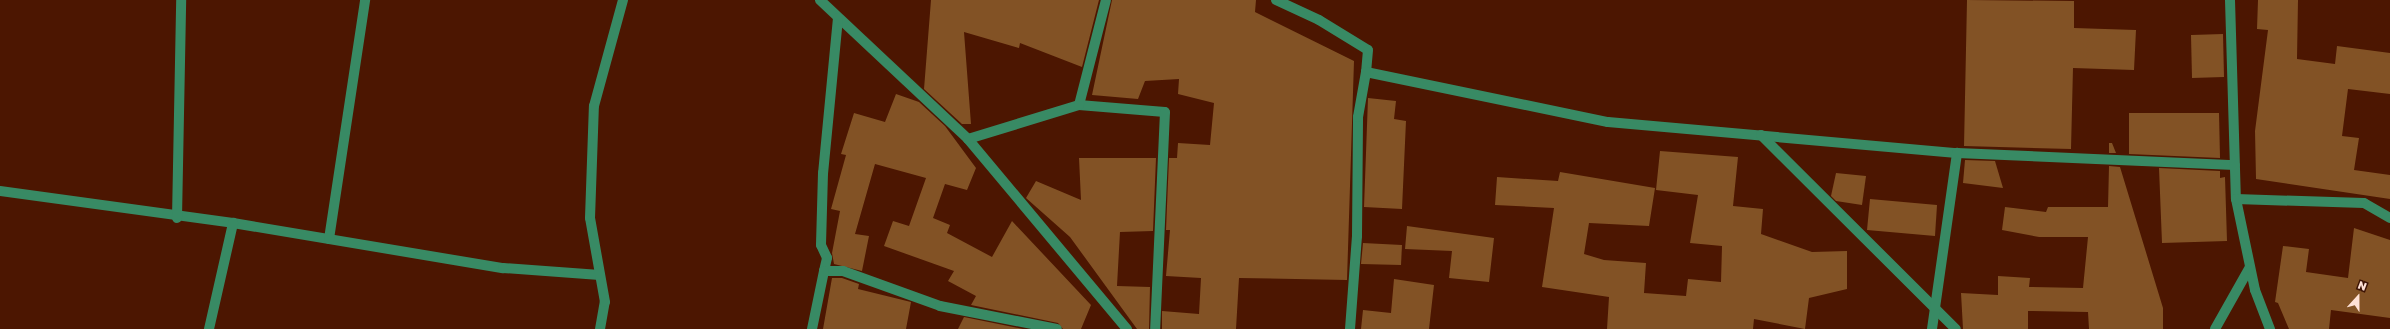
<!DOCTYPE html>
<html>
<head>
<meta charset="utf-8">
<style>
  body { margin:0 }
  #map { position:relative; width:2390px; height:329px; overflow:hidden; background:#4c1601; font-family:"Golos Text",sans-serif }
  div>[style] { position:absolute }
  .building>* { inset:0; background:#825225 }
  .minor>* { height:10px; margin:-5px; padding:0 5px; transform-origin:5px; border-radius:5px; background:#388a64 }
  span { translate:-50% -50%; white-space:nowrap; text-align:center; line-height:1.15; -webkit-text-stroke:3px #3b1203; paint-order:stroke }
  .north { position:absolute; left:2338px; top:277px; width:40px; height:40px; -webkit-text-stroke:3px #3b1203; paint-order:stroke; rotate:21deg; font-size:11px; font-weight:700; line-height:16px; text-align:center; color:#fee1d6 }
  .north::after { content:''; display:block; margin:auto; width:14px; height:18px; background:#fee1d6; clip-path:polygon(50% 0,100% 100%,50% 72%,0 100%) }
</style>
</head>
<body>
<div id="map">
  <div class="building">
    <div style="clip-path:polygon(931px 0,1099px 0,1082px 67px,1020px 43px,1019px 48px,964px 32px,971px 124px,962px 124px,924px 89px)"></div>
    <div style="clip-path:polygon(1112px 0,1256px 0,1255px 12px,1354px 61px,1347px 280px,1239px 278px,1236px 329px,1162px 329px,1162px 311px,1199px 314px,1201px 278px,1166px 276px,1170px 230px,1166px 230px,1169px 158px,1177px 158px,1178px 143px,1210px 145px,1214px 103px,1178px 94px,1179px 79px,1145px 81px,1138px 99px,1092px 95px)"></div>
    <div style="clip-path:polygon(1967px 0,2074px 1px,2074px 28px,2136px 30px,2134px 70px,2073px 68px,2071px 149px,1964px 146px)"></div>
    <div style="clip-path:polygon(2258px 0,2298px 0,2297px 59px,2335px 64px,2337px 46px,2390px 53px,2390px 94px,2348px 89px,2342px 136px,2359px 138px,2354px 170px,2390px 175px,2390px 199px,2256px 179px,2255px 131px,2268px 30px,2257px 29px)"></div>
    <div style="clip-path:polygon(2223px 34px,2224px 77px,2192px 78px,2191px 35px)"></div>
    <div style="clip-path:polygon(896px 94px,919px 102px,945px 126px,976px 168px,967px 190px,945px 184px,933px 218px,950px 225px,947px 233px,992px 257px,1012px 221px,1091px 305px,1081px 329px,1063px 329px,1058px 323px,971px 305px,976px 296px,948px 281px,954px 271px,884px 246px,893px 221px,909px 226px,926px 178px,875px 164px,855px 234px,869px 236px,862px 271px,834px 264px,832px 253px,840px 211px,831px 209px,846px 155px,841px 154px,854px 113px,885px 122px)"></div>
    <div style="clip-path:polygon(1368px 98px,1396px 101px,1394px 119px,1406px 121px,1402px 209px,1364px 207px)"></div>
    <div style="clip-path:polygon(2129px 113px,2219px 113px,2220px 158px,2129px 154px)"></div>
    <div style="clip-path:polygon(2109px 143px,2112px 143px,2116px 153px,2109px 153px)"></div>
    <div style="clip-path:polygon(1660px 151px,1738px 157px,1733px 206px,1763px 209px,1761px 234px,1812px 252px,1847px 251px,1847px 289px,1809px 298px,1805px 329px,1754px 319px,1753px 329px,1607px 329px,1609px 297px,1542px 287px,1554px 208px,1495px 205px,1497px 177px,1558px 181px,1560px 172px,1655px 188px,1649px 226px,1589px 223px,1584px 254px,1604px 260px,1646px 263px,1644px 293px,1686px 296px,1688px 279px,1721px 282px,1722px 246px,1690px 243px,1698px 195px,1656px 190px)"></div>
    <div style="clip-path:polygon(1079px 158px,1156px 158px,1153px 231px,1120px 232px,1117px 286px,1150px 287px,1149px 329px,1137px 329px,1070px 237px,1026px 198px,1036px 181px,1081px 200px)"></div>
    <div style="clip-path:polygon(1965px 160px,1995px 161px,2003px 188px,1963px 183px)"></div>
    <div style="clip-path:polygon(2109px 166px,2120px 167px,2163px 308px,2163px 329px,2089px 329px,2088px 312px,2028px 311px,2028px 329px,1963px 329px,1961px 293px,1998px 295px,1998px 276px,2030px 278px,2029px 287px,2083px 288px,2088px 237px,2039px 237px,2002px 230px,2005px 207px,2046px 212px,2048px 207px,2108px 207px)"></div>
    <div style="clip-path:polygon(2159px 168px,2220px 171px,2220px 178px,2225px 177px,2227px 241px,2162px 243px)"></div>
    <div style="clip-path:polygon(1836px 173px,1866px 176px,1862px 205px,1836px 201px,1831px 196px)"></div>
    <div style="clip-path:polygon(1870px 199px,1937px 205px,1935px 236px,1867px 230px)"></div>
    <div style="clip-path:polygon(1407px 226px,1494px 238px,1489px 282px,1449px 278px,1452px 251px,1405px 249px)"></div>
    <div style="clip-path:polygon(2354px 228px,2390px 240px,2390px 318px,2331px 310px,2329px 329px,2289px 329px,2278px 303px,2275px 302px,2283px 246px,2309px 249px,2306px 272px,2348px 278px)"></div>
    <div style="clip-path:polygon(1363px 243px,1402px 245px,1401px 265px,1361px 264px)"></div>
    <div style="clip-path:polygon(832px 278px,842px 278px,859px 284px,858px 289px,911px 302px,906px 329px,823px 329px)"></div>
    <div style="clip-path:polygon(1394px 279px,1434px 285px,1429px 329px,1361px 329px,1363px 310px,1391px 313px)"></div>
    <div style="clip-path:polygon(964px 317px,1023px 329px,958px 329px)"></div>
  </div>
  <div class="minor">
    <div style="left:820px;top:0;width:203px;rotate:43.2deg"></div>
    <div style="left:968px;top:139px;width:248px;rotate:50.1deg"></div>
    <div style="left:1276px;top:0;width:47px;rotate:24.9deg"></div>
    <div style="left:1319px;top:20px;width:57px;rotate:31.5deg"></div>
    <div style="left:1368px;top:50px;width:22px;rotate:95deg"></div>
    <div style="left:1366px;top:72px;width:247px;rotate:11.7deg"></div>
    <div style="left:1608px;top:122px;width:350px;rotate:5.1deg"></div>
    <div style="left:1957px;top:153px;width:278px;rotate:2.5deg"></div>
    <div style="left:2230px;top:0;width:199px;rotate:88.3deg"></div>
    <div style="left:2236px;top:199px;width:93px;rotate:78.2deg"></div>
    <div style="left:2255px;top:290px;width:42px;rotate:69deg"></div>
    <div style="left:838px;top:18px;width:156px;rotate:95.5deg"></div>
    <div style="left:823px;top:173px;width:72px;rotate:91.6deg"></div>
    <div style="left:821px;top:245px;width:14px;rotate:65deg"></div>
    <div style="left:827px;top:258px;width:13px;rotate:103deg"></div>
    <div style="left:824px;top:271px;width:19px"></div>
    <div style="left:843px;top:271px;width:103px;rotate:19.8deg"></div>
    <div style="left:940px;top:306px;width:119px;rotate:11.1deg"></div>
    <div style="left:1079px;top:105px;width:86px;rotate:4.7deg"></div>
    <div style="left:1165px;top:112px;width:217px;rotate:92.6deg"></div>
    <div style="left:1761px;top:135px;width:275px;rotate:44.9deg"></div>
    <div style="left:968px;top:139px;width:116px;rotate:-17deg"></div>
    <div style="left:1079px;top:105px;width:108px;rotate:-75.6deg"></div>
    <div style="left:0;top:191px;width:235px;rotate:7.8deg"></div>
    <div style="left:233px;top:223px;width:274px;rotate:9.5deg"></div>
    <div style="left:503px;top:268px;width:97px;rotate:4.1deg"></div>
    <div style="left:2236px;top:199px;width:128px;rotate:1.8deg"></div>
    <div style="left:2364px;top:203px;width:30px;rotate:30deg"></div>
    <div style="left:177px;top:218px;width:218px;rotate:-88.9deg"></div>
    <div style="left:329px;top:239px;width:242px;rotate:-81.4deg"></div>
    <div style="left:209px;top:329px;width:109px;rotate:-77.2deg"></div>
    <div style="left:600px;top:329px;width:27px;rotate:-80deg"></div>
    <div style="left:605px;top:302px;width:85px;rotate:-100.1deg"></div>
    <div style="left:590px;top:218px;width:112px;rotate:-88deg"></div>
    <div style="left:594px;top:106px;width:110px;rotate:-74.7deg"></div>
    <div style="left:812px;top:329px;width:59px;rotate:-78.3deg"></div>
    <div style="left:1350px;top:329px;width:93px;rotate:-85.7deg"></div>
    <div style="left:1357px;top:236px;width:119px;rotate:-89.5deg"></div>
    <div style="left:1358px;top:117px;width:46px;rotate:-79.9deg"></div>
    <div style="left:1932px;top:329px;width:178px;rotate:-81.9deg"></div>
    <div style="left:2215px;top:329px;width:71px;rotate:-60.6deg"></div>
  </div>
  <div class="north">N</div>
</div>
</body>
</html>
